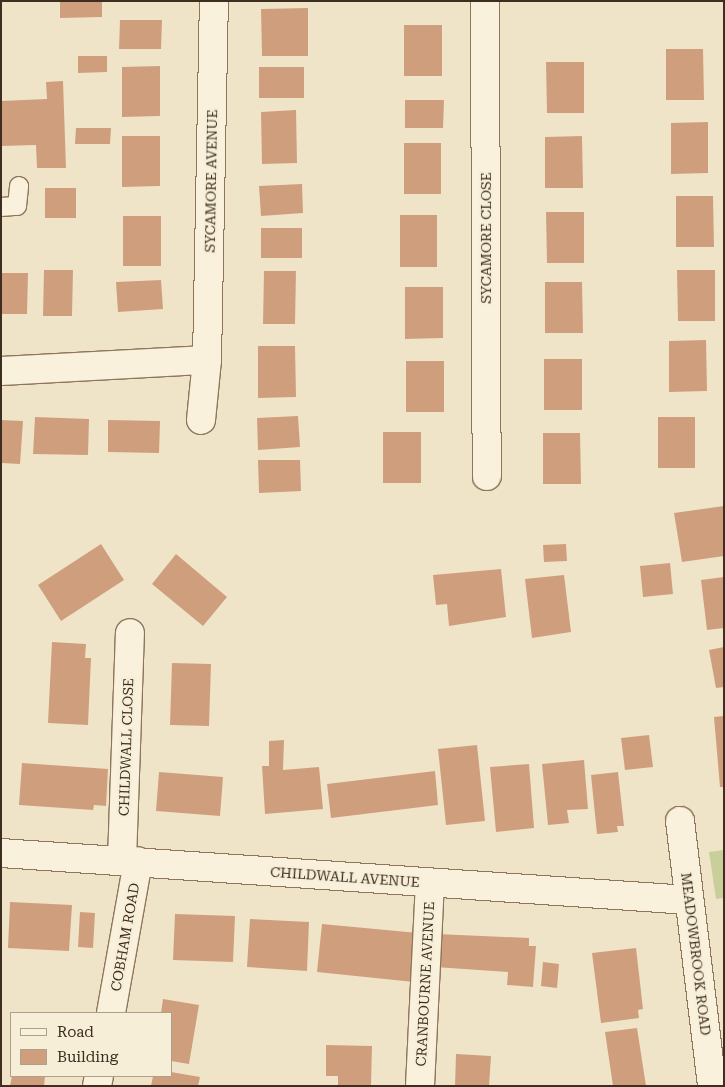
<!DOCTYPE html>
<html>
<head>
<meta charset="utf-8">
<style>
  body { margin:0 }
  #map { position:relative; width:725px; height:1087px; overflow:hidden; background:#f0e4c8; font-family:"Roboto Serif",serif }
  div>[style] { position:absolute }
  .green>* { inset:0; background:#c9cf9b }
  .building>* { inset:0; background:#cf9f7d }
  .roads { filter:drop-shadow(1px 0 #8d765c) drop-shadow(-1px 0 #8d765c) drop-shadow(0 1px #8d765c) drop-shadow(0 -1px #8d765c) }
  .service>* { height:18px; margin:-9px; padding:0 9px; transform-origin:9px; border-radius:9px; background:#faf1dc }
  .minor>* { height:28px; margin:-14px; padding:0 14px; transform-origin:14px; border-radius:14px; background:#faf1dc }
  span { translate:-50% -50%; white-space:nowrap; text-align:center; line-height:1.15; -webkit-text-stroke:4.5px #f7eed8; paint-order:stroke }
  .street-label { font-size:14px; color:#3d2e20 }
  .frame { position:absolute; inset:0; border:2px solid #3d2e20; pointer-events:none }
  .legend { position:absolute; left:10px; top:1012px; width:162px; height:65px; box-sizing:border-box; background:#f7eed8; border:1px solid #ada18e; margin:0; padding:6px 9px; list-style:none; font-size:15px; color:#3d2e20 }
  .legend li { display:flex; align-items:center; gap:10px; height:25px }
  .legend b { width:25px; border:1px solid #ada18e }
</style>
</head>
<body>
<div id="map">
  <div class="green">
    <div style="clip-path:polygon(724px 850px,724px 898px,716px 899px,709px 852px)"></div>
  </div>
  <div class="building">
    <div style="clip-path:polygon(60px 1px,102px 1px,102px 17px,60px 18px)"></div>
    <div style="clip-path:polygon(308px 8px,308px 56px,262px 56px,261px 9px)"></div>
    <div style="clip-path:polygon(120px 20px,162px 20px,161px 49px,119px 49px)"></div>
    <div style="clip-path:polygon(404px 25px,442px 25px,442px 76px,404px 76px)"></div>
    <div style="clip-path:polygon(666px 49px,703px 49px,704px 100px,666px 100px)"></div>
    <div style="clip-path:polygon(78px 56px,107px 56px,107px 72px,78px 73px)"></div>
    <div style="clip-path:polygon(546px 62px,584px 62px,584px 113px,547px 113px)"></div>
    <div style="clip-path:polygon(160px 66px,160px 116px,122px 117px,122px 67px)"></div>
    <div style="clip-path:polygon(259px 67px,304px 67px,304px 98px,259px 98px)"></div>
    <div style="clip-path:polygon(63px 81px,66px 168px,37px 168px,36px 145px,1px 146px,1px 101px,47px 99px,46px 82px)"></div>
    <div style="clip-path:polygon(405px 100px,444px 100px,443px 128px,405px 128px)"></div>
    <div style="clip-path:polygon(296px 110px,297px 163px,262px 164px,261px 112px)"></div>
    <div style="clip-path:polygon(708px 122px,708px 173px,671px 174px,671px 123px)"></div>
    <div style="clip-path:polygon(76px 128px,111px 128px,110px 144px,75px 144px)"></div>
    <div style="clip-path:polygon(122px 136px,160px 136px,160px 186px,122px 187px)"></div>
    <div style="clip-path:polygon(582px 136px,583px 188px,545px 188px,545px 137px)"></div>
    <div style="clip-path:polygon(404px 143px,441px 143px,441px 194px,404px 194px)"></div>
    <div style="clip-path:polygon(302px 184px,303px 213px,261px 216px,259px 186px)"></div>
    <div style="clip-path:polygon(45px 188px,76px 188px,76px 218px,45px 218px)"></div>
    <div style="clip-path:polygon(676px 196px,713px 196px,714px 247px,676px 247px)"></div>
    <div style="clip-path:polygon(546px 212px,584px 212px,584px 263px,547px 263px)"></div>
    <div style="clip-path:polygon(400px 215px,437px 215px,437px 267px,400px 267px)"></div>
    <div style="clip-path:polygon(123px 216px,161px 216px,161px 266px,123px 266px)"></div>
    <div style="clip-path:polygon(261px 228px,302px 228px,302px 258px,261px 258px)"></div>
    <div style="clip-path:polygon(44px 270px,73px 270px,72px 316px,43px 316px)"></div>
    <div style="clip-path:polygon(677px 270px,715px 270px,715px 321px,678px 321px)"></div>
    <div style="clip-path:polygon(264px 271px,296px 271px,295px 324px,263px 324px)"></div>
    <div style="clip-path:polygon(1px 273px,28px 273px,27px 314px,1px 314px)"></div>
    <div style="clip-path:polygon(161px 280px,163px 309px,118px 312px,116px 282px)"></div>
    <div style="clip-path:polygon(545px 282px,582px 282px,583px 333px,545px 333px)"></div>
    <div style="clip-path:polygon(405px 287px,443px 287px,443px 338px,405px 339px)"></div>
    <div style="clip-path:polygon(706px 340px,707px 391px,669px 392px,669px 341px)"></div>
    <div style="clip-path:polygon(258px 346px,295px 346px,296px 397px,258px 398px)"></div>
    <div style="clip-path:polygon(544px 359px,582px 359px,582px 410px,544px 410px)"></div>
    <div style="clip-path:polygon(406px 361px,444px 361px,444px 412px,406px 412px)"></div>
    <div style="clip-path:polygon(298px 416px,300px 447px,258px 450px,257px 418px)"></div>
    <div style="clip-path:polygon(35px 417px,89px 419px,88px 455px,33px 454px)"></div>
    <div style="clip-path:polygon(658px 417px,695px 417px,695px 468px,658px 468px)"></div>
    <div style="clip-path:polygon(1px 420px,23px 421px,20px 464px,1px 463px)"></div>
    <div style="clip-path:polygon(108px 420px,160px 421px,159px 453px,108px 452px)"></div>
    <div style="clip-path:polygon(383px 432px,421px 432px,421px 483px,383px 483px)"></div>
    <div style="clip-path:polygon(543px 433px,580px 433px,581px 484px,543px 484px)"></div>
    <div style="clip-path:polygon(258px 460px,300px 460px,301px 491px,259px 493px)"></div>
    <div style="clip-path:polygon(724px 506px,724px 556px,682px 562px,674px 513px)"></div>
    <div style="clip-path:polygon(101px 544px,124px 580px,61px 621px,38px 585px)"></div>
    <div style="clip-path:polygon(566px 544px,567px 561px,544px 562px,543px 545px)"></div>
    <div style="clip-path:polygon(176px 554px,227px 597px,203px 626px,152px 584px)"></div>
    <div style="clip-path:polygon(670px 563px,673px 594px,643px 597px,640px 566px)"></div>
    <div style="clip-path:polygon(501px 569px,506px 617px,449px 626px,447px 604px,436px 605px,433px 575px)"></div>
    <div style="clip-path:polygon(564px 575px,571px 632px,532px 638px,525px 579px)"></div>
    <div style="clip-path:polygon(724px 577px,724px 628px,707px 630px,701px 580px)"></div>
    <div style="clip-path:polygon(52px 642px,86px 644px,85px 658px,91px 658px,88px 725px,48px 723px)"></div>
    <div style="clip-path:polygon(724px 647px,724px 687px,716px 688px,709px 650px)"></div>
    <div style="clip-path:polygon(172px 663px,211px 664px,209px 726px,170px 725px)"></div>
    <div style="clip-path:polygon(724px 716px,724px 787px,720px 787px,714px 717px)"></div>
    <div style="clip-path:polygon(649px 735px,653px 767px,625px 770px,621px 738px)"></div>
    <div style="clip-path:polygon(284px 740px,283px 770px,319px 767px,323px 809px,265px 814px,262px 766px,269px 766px,269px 741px)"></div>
    <div style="clip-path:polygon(477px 745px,485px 821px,446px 825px,438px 749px)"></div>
    <div style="clip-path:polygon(584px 760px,588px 809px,567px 810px,569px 823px,548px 825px,542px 764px)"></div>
    <div style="clip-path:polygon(22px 763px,108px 769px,106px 806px,94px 805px,93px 810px,19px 805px)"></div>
    <div style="clip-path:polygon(529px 764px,534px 828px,496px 832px,490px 767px)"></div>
    <div style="clip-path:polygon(435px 771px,438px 805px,331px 818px,327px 784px)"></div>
    <div style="clip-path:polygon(159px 772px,223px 777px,220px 816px,156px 811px)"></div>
    <div style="clip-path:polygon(618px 772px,624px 826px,617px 826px,618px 832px,597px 834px,591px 775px)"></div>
    <div style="clip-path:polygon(10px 902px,72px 905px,69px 951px,8px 948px)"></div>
    <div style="clip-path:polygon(80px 912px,95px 913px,93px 948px,78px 947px)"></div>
    <div style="clip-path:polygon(175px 914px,235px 916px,233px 962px,173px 960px)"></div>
    <div style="clip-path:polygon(250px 919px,309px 922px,307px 971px,247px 967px)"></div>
    <div style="clip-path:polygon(322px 924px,418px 933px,414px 982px,317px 972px)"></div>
    <div style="clip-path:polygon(437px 934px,529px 938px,529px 946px,536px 946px,533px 987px,507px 985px,508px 972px,435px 967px)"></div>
    <div style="clip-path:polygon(636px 948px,643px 1009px,638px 1010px,639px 1018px,601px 1023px,592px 953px)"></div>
    <div style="clip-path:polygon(543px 962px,559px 964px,557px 988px,541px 986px)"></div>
    <div style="clip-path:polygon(163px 999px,199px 1005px,189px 1064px,171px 1061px,171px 1013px,161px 1013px)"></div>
    <div style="clip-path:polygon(637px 1028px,646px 1086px,613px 1086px,605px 1032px)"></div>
    <div style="clip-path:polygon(326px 1045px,372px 1046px,371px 1086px,338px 1086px,338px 1076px,326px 1076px)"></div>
    <div style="clip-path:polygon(456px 1054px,491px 1056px,489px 1086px,455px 1086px)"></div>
    <div style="clip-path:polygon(171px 1072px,200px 1077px,198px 1086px,151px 1086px,153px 1076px,171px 1076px)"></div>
    <div style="clip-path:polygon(12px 1076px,45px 1076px,44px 1086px,10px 1086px)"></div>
  </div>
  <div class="roads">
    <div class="service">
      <div style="left:1px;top:207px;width:16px;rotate:-4deg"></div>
      <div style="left:17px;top:206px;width:20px;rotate:-84deg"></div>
    </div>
    <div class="minor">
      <div style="left:485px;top:1px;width:475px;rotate:89.8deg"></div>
      <div style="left:1px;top:371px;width:206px;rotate:-3.1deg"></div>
      <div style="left:201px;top:420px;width:60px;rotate:-84.3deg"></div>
      <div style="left:207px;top:360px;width:359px;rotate:-88.9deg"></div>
      <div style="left:680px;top:821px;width:267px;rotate:83.1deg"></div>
      <div style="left:1px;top:853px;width:689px;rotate:3.91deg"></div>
      <div style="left:122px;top:860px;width:227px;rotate:-88deg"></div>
      <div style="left:111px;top:1013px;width:154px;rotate:-79.9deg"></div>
      <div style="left:97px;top:1086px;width:10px;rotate:-79deg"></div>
      <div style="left:420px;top:1086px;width:203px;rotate:-87.2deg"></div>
    </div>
  </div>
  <div class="street-label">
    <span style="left:211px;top:181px;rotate:-89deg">SYCAMORE AVENUE</span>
    <span style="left:486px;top:238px;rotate:-90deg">SYCAMORE CLOSE</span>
    <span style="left:126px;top:747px;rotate:-88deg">CHILDWALL CLOSE</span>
    <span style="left:345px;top:877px;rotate:4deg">CHILDWALL AVENUE</span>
    <span style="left:125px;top:937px;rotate:-80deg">COBHAM ROAD</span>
    <span style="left:696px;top:954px;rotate:83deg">MEADOWBROOK ROAD</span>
    <span style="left:425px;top:984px;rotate:-87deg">CRANBOURNE AVENUE</span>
  </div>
  <div class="frame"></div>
  <ul class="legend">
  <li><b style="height:6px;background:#faf1dc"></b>Road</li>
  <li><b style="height:14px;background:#cf9f7d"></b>Building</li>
  </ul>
</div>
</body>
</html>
